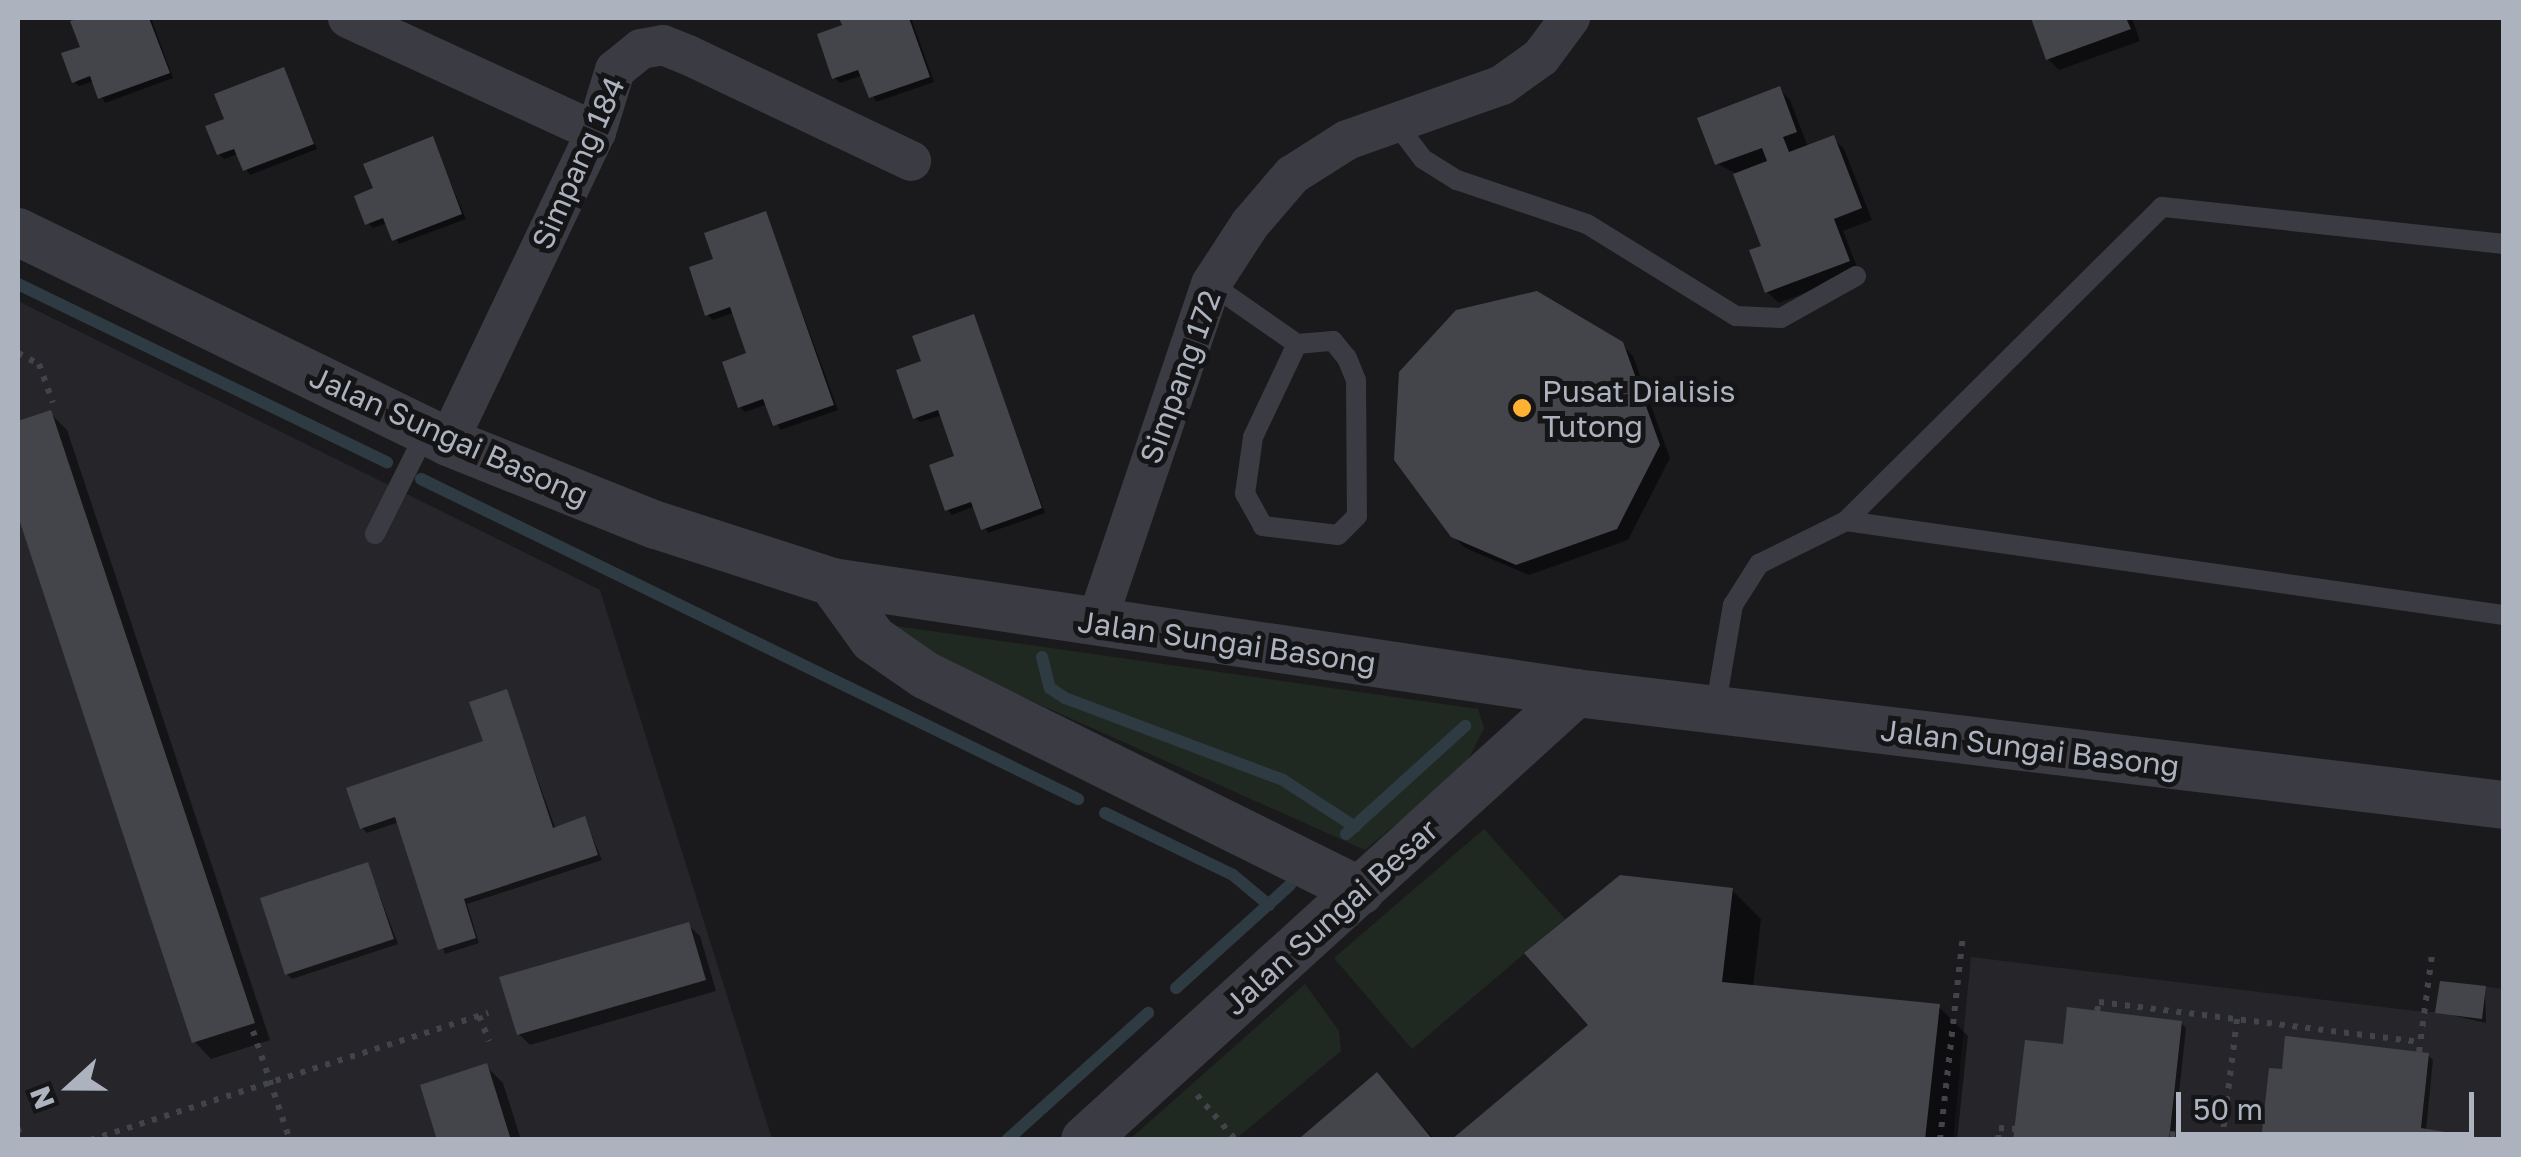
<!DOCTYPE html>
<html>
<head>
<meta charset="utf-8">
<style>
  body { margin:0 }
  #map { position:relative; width:2521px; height:1157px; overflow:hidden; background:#1a1a1d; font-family:"Golos Text",sans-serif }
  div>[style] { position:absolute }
  .built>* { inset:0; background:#26262a }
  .green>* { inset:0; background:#202921 }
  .shadow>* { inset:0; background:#0007 }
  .stream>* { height:12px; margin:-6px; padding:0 6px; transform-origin:6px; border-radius:6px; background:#2f3b43 }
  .building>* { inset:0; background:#44454a }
  .path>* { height:6px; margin-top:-3px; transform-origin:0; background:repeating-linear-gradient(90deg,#41444a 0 5px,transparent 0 13px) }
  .service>* { height:20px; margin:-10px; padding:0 10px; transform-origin:10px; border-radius:10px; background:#3b3c43 }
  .minor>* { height:40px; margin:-20px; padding:0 20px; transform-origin:20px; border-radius:20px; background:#3b3c43 }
  .tertiary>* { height:48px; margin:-24px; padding:0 24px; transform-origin:24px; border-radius:24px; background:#3b3c43 }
  .dots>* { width:28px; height:28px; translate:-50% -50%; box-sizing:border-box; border:5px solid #151518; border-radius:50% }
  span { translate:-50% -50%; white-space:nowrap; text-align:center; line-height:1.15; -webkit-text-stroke:10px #151518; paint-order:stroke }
  .street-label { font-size:30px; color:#acb2be }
  .poi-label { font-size:30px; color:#acb2be }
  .left { translate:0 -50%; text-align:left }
  .frame { position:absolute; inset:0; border:20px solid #acb2be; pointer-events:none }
  .north { position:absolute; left:20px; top:1037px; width:100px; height:100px; -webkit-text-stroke:8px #151518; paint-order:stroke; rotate:249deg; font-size:28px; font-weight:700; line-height:40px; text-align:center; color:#acb2be }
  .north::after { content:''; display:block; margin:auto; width:35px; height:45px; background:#acb2be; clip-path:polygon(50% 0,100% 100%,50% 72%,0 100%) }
  .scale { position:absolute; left:2176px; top:1092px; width:298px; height:45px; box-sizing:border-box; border:5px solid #acb2be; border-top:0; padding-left:12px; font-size:30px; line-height:35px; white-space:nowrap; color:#acb2be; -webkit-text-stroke:8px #151518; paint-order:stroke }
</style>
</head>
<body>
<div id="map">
  <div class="built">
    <div style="clip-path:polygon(18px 301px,600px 590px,772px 1139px,18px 1139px)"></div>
    <div style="clip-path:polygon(1971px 957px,2424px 1012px,2435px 1012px,2440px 981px,2503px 989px,2503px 1139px,1953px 1140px)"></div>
  </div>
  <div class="green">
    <div style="clip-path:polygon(889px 625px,1478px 709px,1484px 728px,1465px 766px,1365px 850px,904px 644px)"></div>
    <div style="clip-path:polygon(1484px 829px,1565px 919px,1412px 1049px,1334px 958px)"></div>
    <div style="clip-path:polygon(1305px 984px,1339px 1031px,1341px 1051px,1236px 1139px,1130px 1139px)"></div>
  </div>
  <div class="shadow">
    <div style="clip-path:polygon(88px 18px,151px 18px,173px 78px,105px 103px,94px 81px,79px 86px,74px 81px,83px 48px,74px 23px)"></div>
    <div style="clip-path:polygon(842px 18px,911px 18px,934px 82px,876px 102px,863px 75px,840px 83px,835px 78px)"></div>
    <div style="clip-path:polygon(2033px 18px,2132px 18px,2140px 41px,2059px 70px,2048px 59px)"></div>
    <div style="clip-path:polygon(283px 70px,317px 149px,250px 175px,238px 154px,224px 159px,219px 154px)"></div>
    <div style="clip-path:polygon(1779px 89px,1790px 100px,1808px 147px,1833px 138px,1844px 149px,1872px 220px,1843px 231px,1859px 272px,1779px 303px,1767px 292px,1764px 247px,1735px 173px,1718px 164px)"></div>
    <div style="clip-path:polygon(432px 139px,466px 219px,399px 244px,387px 223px,373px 228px,368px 223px,376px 190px)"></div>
    <div style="clip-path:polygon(766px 214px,838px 410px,780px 430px,768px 404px,745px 412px,740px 407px,750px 354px,735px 312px,713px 320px,708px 315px,716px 260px)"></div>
    <div style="clip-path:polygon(973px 317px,1045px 513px,988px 533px,975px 506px,952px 515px,947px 509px,958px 458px,942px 415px,920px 422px,915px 417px,924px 363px)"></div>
    <div style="clip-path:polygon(1621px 344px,1633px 356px,1670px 458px,1628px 540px,1529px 575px,1465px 548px,1453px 536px)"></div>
    <div style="clip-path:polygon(50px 413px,67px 430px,270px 1040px,211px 1059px,195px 1042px,18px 508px,18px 423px)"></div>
    <div style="clip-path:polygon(506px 692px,556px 830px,585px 819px,602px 860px,467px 904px,479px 943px,445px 954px,399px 822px,367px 833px,362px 828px,486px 742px)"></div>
    <div style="clip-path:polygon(368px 865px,398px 944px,292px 979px,287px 974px)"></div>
    <div style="clip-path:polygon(1732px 890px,1761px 919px,1753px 987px,1939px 1007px,1968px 1036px,1957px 1140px,1455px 1140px,1592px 1026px)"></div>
    <div style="clip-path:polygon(688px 925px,700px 936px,716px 991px,530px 1045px,519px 1034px)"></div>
    <div style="clip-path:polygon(2485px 989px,2486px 1023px,2438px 1012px)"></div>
    <div style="clip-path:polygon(2181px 1023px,2186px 1028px,2174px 1140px,2016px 1140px,2065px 1047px)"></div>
    <div style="clip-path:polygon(2428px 1055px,2433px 1060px,2426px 1131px,2495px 1140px,2263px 1140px)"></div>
    <div style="clip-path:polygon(486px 1066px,503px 1083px,521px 1140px,440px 1140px)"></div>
    <div style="clip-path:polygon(1377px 1076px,1435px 1140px,1307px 1140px)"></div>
  </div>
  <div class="stream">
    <div style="left:18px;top:284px;width:410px;rotate:25.8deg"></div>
    <div style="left:421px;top:479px;width:731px;rotate:25.97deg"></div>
    <div style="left:1042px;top:657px;width:32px;rotate:76deg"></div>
    <div style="left:1050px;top:688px;width:18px;rotate:34deg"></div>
    <div style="left:1065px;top:698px;width:233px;rotate:20.6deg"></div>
    <div style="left:1283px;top:780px;width:86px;rotate:33.1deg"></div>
    <div style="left:1105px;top:813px;width:142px;rotate:25.8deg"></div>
    <div style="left:1233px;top:875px;width:47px;rotate:39.8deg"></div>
    <div style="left:1346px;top:834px;width:161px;rotate:-42.2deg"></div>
    <div style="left:1176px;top:988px;width:154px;rotate:-42.1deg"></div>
    <div style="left:1007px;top:1140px;width:190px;rotate:-42deg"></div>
  </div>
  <div class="building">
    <div style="clip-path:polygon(81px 18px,149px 18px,170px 73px,98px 99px,90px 76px,72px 83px,61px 53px,80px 47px,70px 21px)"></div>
    <div style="clip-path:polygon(839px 18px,909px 18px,930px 77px,869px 98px,858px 70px,832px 79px,817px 34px,842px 25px)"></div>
    <div style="clip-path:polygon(2031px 18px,2126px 18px,2131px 29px,2046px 60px)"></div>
    <div style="clip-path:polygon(284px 67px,314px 144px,243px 171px,234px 149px,217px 155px,205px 126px,224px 119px,214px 94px)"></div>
    <div style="clip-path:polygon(1780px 86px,1797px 132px,1783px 137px,1789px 152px,1834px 135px,1862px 208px,1834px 219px,1850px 261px,1765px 293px,1749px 250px,1761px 246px,1733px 174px,1767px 161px,1762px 148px,1715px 165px,1697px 118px)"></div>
    <div style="clip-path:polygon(433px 136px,462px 214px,392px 241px,383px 218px,365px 225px,354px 196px,373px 188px,363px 164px)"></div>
    <div style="clip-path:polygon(766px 211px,834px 405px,773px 426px,763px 399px,738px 408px,722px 362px,746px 353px,730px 307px,705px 316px,689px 267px,713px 259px,704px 233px)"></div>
    <div style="clip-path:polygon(1537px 291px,1623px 342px,1660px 445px,1617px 529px,1516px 565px,1451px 537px,1394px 460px,1399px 372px,1456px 310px)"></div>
    <div style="clip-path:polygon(974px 314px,1042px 508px,981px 530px,971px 502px,945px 511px,929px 465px,954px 456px,938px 410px,913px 419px,896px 370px,921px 361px,912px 336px)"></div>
    <div style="clip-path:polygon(51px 410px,255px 1023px,192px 1043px,18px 516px,18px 421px)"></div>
    <div style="clip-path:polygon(507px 689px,553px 828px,585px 816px,598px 855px,464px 899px,476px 938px,438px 950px,395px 817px,360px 829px,346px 788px,483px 741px,469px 702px)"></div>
    <div style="clip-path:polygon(368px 862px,394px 939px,285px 975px,260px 898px)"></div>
    <div style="clip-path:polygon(1620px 875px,1733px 888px,1722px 982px,1940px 1004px,1925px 1140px,1451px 1140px,1588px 1025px,1524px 953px)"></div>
    <div style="clip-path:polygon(689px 922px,706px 980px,517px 1035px,499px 977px)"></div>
    <div style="clip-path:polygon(2440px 981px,2486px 986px,2482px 1019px,2435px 1013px)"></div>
    <div style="clip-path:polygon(2067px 1007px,2182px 1021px,2169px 1140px,2013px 1140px,2025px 1040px,2063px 1044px)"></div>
    <div style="clip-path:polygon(2285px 1036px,2429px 1053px,2421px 1128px,2494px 1140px,2261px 1140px,2269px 1068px,2282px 1069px)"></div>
    <div style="clip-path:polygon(487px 1063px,511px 1140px,437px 1140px,420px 1085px)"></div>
    <div style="clip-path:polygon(1377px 1072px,1433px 1140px,1303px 1140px,1301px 1137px)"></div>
  </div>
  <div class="path">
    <div style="left:18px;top:353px;width:24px;rotate:28deg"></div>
    <div style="left:39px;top:364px;width:41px;rotate:70.3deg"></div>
    <div style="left:2097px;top:1011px;width:9px;rotate:-77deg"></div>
    <div style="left:2099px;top:1002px;width:323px;rotate:7.1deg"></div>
    <div style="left:479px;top:1016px;width:27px;rotate:68deg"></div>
    <div style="left:253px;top:1031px;width:115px;rotate:71.3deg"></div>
    <div style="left:2419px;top:1052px;width:99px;rotate:-82.4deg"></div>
    <div style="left:1197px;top:1095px;width:60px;rotate:49.1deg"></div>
    <div style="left:18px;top:1128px;width:12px;rotate:76deg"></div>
    <div style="left:2170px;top:1134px;width:47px;rotate:7.3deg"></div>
    <div style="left:90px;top:1140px;width:418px;rotate:-17.7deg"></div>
    <div style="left:1940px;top:1140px;width:206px;rotate:-83.6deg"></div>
    <div style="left:1998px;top:1140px;width:12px;rotate:-85deg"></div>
    <div style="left:1999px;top:1128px;width:16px;rotate:4deg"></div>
    <div style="left:2222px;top:1140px;width:122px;rotate:-82.9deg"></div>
  </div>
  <div class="service">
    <div style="left:1398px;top:126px;width:41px;rotate:52.9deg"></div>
    <div style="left:1423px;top:159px;width:40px;rotate:32deg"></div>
    <div style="left:1457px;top:180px;width:137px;rotate:18.7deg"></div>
    <div style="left:1587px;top:224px;width:175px;rotate:31.7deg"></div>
    <div style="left:1736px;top:316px;width:45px;rotate:2.5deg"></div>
    <div style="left:1781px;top:318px;width:86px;rotate:-29.2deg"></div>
    <div style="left:2504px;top:244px;width:344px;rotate:-173.8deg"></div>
    <div style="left:2162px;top:207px;width:445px;rotate:135.2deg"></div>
    <div style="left:1846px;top:521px;width:665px;rotate:8.13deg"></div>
    <div style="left:1211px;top:284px;width:105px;rotate:34.9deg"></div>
    <div style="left:1297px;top:344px;width:36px;rotate:-5deg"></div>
    <div style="left:1333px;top:341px;width:22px;rotate:51deg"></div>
    <div style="left:1347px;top:358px;width:24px;rotate:68deg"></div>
    <div style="left:1356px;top:380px;width:136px;rotate:89.6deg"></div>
    <div style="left:1357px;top:516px;width:27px;rotate:135deg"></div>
    <div style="left:1338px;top:535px;width:76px;rotate:-173.2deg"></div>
    <div style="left:1263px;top:526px;width:37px;rotate:-119deg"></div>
    <div style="left:1245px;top:494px;width:58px;rotate:-82deg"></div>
    <div style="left:1253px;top:437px;width:103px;rotate:-64.7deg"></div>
    <div style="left:375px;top:534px;width:114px;rotate:-63.4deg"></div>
    <div style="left:1715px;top:710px;width:107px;rotate:-80.3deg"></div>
    <div style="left:1733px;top:605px;width:49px;rotate:-57.6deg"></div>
    <div style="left:1759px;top:564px;width:97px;rotate:-26.3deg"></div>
  </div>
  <div class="minor">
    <div style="left:348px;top:18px;width:273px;rotate:24.7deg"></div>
    <div style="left:448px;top:442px;width:344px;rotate:-64.5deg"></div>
    <div style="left:596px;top:132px;width:65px;rotate:-73deg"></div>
    <div style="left:615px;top:70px;width:33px;rotate:-39deg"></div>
    <div style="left:641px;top:49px;width:22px;rotate:-10deg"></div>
    <div style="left:663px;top:45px;width:27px;rotate:22deg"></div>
    <div style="left:688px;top:55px;width:247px;rotate:25.4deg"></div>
    <div style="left:1096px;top:624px;width:359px;rotate:-71.3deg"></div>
    <div style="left:1211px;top:284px;width:72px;rotate:-57deg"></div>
    <div style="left:1250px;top:224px;width:65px;rotate:-49.4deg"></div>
    <div style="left:1292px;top:175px;width:65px;rotate:-32.5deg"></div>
    <div style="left:1347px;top:140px;width:164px;rotate:-19.5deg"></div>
    <div style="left:1502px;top:85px;width:48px;rotate:-35.7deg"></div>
    <div style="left:1541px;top:57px;width:49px;rotate:-53.4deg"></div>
  </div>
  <div class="tertiary">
    <div style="left:18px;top:232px;width:479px;rotate:26deg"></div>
    <div style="left:448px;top:442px;width:224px;rotate:21.8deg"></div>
    <div style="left:656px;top:525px;width:185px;rotate:17.9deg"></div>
    <div style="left:832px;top:582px;width:752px;rotate:8.49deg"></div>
    <div style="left:1576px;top:693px;width:935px;rotate:6.88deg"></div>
    <div style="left:832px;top:582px;width:70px;rotate:54.3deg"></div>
    <div style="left:873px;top:639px;width:63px;rotate:34.7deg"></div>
    <div style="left:925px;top:675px;width:486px;rotate:26.4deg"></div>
    <div style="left:1085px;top:1140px;width:664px;rotate:-42.31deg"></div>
  </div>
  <div class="dots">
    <div style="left:1522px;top:408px;background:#ffb231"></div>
  </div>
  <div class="street-label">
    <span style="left:578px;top:163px;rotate:-66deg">Simpang 184</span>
    <span style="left:1180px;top:377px;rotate:-70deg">Simpang 172</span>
    <span style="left:449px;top:436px;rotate:24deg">Jalan Sungai Basong</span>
    <span style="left:1227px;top:642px;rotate:8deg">Jalan Sungai Basong</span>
    <span style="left:2030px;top:748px;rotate:7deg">Jalan Sungai Basong</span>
    <span style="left:1331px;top:917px;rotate:-42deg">Jalan Sungai Besar</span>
  </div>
  <div class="poi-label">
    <span class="left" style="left:1542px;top:408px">Pusat Dialisis<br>Tutong</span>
  </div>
  <div class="frame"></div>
  <div class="north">N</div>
  <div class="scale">50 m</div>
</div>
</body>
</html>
